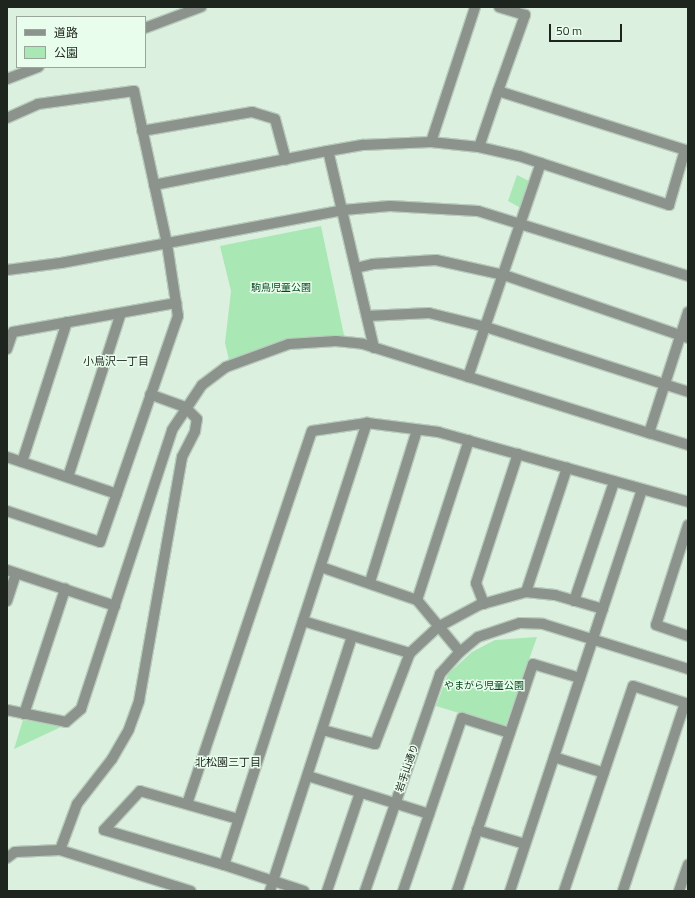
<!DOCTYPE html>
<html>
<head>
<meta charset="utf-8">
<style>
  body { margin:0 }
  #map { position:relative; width:695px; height:898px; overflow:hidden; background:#dbf0de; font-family:"Titillium Web","Noto Sans JP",sans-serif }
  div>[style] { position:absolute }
  .green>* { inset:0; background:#a9e7b5 }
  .roads { filter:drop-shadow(1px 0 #b9cbbc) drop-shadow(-1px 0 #b9cbbc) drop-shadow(0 1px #b9cbbc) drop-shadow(0 -1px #b9cbbc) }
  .minor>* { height:10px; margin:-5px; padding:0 5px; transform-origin:5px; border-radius:5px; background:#8b938c }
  span { translate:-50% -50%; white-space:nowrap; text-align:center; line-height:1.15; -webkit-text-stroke:3px #e9fdec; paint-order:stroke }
  .park-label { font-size:10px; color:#05461d }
  .street-label { font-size:10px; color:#1e251f }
  .neighbourhood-label { font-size:11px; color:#1e251f }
  .frame { position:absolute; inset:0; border:8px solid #1e251f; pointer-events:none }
  .legend { position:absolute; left:16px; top:16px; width:130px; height:52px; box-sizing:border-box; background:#e9fdec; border:1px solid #98a79a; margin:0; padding:5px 7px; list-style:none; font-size:12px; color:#1e251f }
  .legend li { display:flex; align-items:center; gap:8px; height:20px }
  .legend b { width:20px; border:1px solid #98a79a }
  .scale { position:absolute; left:549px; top:24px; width:73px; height:18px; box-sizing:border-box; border:2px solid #1e251f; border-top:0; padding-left:5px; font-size:12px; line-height:14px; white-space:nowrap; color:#1e251f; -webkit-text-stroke:3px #e9fdec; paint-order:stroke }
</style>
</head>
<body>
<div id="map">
  <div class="green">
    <div style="clip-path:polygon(517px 175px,529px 181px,521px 208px,508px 201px)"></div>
    <div style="clip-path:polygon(321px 226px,345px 340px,281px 342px,229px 360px,225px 343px,231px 291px,220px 246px)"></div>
    <div style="clip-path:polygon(537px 637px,505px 727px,436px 706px,448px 674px,472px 652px,495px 640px)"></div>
    <div style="clip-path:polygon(23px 720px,63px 726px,14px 749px)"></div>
  </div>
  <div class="roads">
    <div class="minor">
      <div style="left:145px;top:28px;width:60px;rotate:-20.6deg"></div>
      <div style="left:7px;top:79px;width:34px;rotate:-21deg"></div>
      <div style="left:498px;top:91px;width:81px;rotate:-70.4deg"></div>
      <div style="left:525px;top:15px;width:27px;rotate:-163deg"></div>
      <div style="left:7px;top:118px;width:34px;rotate:-24deg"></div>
      <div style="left:38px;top:104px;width:97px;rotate:-7.7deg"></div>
      <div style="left:134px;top:91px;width:157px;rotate:77.8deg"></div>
      <div style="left:167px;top:244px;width:73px;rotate:81.3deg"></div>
      <div style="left:178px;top:316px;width:239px;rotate:109deg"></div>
      <div style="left:100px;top:542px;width:98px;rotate:-161.6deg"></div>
      <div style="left:142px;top:131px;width:112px;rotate:-9.8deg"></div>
      <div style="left:252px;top:112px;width:24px;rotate:17deg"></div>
      <div style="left:275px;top:119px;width:42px;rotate:75deg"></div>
      <div style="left:431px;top:142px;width:142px;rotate:-71.9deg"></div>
      <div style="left:479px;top:147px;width:41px;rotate:12.7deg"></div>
      <div style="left:519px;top:156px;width:158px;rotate:18.1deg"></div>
      <div style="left:669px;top:205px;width:57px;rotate:-73.8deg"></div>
      <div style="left:154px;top:185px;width:177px;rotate:-11.1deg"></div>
      <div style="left:356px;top:268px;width:17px;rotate:-13deg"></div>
      <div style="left:373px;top:264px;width:63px;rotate:-3.6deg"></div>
      <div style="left:436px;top:260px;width:70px;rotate:12.4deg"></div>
      <div style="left:504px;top:275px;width:194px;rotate:18.9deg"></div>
      <div style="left:7px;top:270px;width:54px;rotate:-7.4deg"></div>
      <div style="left:61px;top:263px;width:287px;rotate:-10.6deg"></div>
      <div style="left:343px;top:210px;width:47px;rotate:-4.9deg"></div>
      <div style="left:390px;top:206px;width:88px;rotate:3.3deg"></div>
      <div style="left:478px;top:211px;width:220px;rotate:17.2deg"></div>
      <div style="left:367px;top:316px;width:62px;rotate:-2.8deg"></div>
      <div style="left:429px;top:313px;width:59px;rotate:13.8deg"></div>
      <div style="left:486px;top:327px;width:212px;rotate:17.8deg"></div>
      <div style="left:374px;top:348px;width:202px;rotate:-103.1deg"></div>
      <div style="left:328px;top:151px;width:36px;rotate:-10deg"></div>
      <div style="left:363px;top:145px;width:68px;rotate:-2.5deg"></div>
      <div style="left:431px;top:142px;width:48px;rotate:5.9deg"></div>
      <div style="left:479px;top:147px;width:59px;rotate:-71.3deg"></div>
      <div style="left:498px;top:91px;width:199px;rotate:17.5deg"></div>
      <div style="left:7px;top:349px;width:18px;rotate:-71deg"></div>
      <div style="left:13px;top:332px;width:166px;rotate:-10.1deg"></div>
      <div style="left:468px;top:377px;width:226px;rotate:-71.2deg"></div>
      <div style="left:649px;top:433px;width:41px;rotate:17.1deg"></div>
      <div style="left:7px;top:457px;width:116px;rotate:18.6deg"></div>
      <div style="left:22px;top:462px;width:147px;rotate:-72.2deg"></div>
      <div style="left:68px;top:477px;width:172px;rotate:-72.1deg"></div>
      <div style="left:688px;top:525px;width:105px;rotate:107.7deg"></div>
      <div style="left:656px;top:625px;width:34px;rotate:19deg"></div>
      <div style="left:321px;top:567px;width:102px;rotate:19deg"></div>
      <div style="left:417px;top:600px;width:67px;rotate:50.4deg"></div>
      <div style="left:7px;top:570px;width:114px;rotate:18.4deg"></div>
      <div style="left:370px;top:582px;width:159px;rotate:-72.8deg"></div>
      <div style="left:526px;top:592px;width:131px;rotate:-71.7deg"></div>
      <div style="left:417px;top:600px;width:168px;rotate:-72deg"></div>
      <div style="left:7px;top:601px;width:29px;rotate:-72deg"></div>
      <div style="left:574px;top:601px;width:126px;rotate:-71.4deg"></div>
      <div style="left:484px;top:604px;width:22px;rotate:-111deg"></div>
      <div style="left:476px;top:583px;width:136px;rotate:-72deg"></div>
      <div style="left:303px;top:621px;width:112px;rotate:16.7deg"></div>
      <div style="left:7px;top:710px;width:60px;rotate:11.5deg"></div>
      <div style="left:66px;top:722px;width:20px;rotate:-41deg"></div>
      <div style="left:81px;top:709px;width:293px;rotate:-71.9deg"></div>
      <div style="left:172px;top:430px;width:54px;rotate:-56.3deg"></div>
      <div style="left:202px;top:385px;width:30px;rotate:-37deg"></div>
      <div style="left:226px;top:367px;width:67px;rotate:-20.1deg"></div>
      <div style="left:289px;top:344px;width:47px;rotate:-3.7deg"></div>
      <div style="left:336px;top:341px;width:27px;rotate:6deg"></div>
      <div style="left:363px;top:344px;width:300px;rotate:17.3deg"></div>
      <div style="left:649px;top:433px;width:127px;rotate:-72.1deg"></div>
      <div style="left:24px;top:714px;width:132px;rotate:-71.8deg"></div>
      <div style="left:323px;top:730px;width:54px;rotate:15.1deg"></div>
      <div style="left:375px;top:744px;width:97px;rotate:-69deg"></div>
      <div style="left:410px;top:653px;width:38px;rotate:-43deg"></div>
      <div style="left:438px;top:627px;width:47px;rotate:-28.2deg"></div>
      <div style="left:479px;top:605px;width:49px;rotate:-15.5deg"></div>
      <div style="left:526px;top:592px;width:29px;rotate:6deg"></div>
      <div style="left:555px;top:595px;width:50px;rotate:16.3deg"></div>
      <div style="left:554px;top:757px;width:52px;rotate:17.7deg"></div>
      <div style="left:308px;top:776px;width:127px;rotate:17.4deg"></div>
      <div style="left:187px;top:804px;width:393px;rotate:-71.5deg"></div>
      <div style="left:312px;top:431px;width:56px;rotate:-8.3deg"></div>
      <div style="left:477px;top:830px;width:50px;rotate:16.3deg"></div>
      <div style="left:60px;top:850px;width:49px;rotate:-69.7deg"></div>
      <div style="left:77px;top:804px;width:57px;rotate:-52.1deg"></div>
      <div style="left:112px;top:759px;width:34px;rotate:-60deg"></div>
      <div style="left:129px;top:729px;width:30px;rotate:-70deg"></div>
      <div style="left:139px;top:701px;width:248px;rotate:-80deg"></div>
      <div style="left:182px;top:457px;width:29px;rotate:-63deg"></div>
      <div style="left:195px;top:431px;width:12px;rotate:-81deg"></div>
      <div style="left:197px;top:419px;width:17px;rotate:-135deg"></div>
      <div style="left:185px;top:407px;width:37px;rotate:-160deg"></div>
      <div style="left:7px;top:858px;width:10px;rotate:-37deg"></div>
      <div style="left:15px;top:852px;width:45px;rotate:-2.5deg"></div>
      <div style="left:60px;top:850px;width:137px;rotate:17.4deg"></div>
      <div style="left:224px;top:865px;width:125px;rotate:-163.7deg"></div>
      <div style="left:104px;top:830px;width:53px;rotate:-47.3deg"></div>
      <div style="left:140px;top:791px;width:102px;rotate:15.9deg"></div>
      <div style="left:270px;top:891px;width:10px;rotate:-73deg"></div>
      <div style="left:273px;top:881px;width:52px;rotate:-161.9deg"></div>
      <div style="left:224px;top:865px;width:465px;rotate:-72.1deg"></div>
      <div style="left:367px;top:423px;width:72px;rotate:7.2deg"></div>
      <div style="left:438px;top:432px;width:260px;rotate:15.6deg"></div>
      <div style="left:304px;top:891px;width:33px;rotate:-162deg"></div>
      <div style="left:273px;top:881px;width:257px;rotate:-72.1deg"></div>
      <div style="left:327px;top:891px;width:103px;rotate:-71.4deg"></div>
      <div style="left:365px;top:891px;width:230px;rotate:-70.9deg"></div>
      <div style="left:440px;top:674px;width:30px;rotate:-48deg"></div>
      <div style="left:460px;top:652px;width:23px;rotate:-40deg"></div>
      <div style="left:478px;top:637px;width:44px;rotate:-18.4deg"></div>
      <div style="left:520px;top:623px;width:23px;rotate:2deg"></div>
      <div style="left:543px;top:624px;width:152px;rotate:17.2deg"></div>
      <div style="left:403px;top:891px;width:183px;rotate:-71.2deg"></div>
      <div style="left:462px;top:718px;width:50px;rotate:17.4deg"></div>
      <div style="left:457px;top:891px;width:239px;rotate:-71.5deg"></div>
      <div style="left:533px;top:664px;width:49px;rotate:16.6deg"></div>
      <div style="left:510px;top:891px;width:422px;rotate:-71.8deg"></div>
      <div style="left:564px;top:891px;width:216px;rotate:-71.4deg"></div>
      <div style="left:633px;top:686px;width:55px;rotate:18.1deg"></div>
      <div style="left:685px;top:703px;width:198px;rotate:108.3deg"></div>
      <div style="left:679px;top:891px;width:28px;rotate:-71deg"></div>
    </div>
  </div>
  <div class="park-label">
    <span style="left:281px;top:288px">駒鳥児童公園</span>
    <span style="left:484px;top:686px">やまがら児童公園</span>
  </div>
  <div class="street-label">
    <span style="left:407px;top:768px;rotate:-71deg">岩手山通り</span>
  </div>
  <div class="neighbourhood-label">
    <span style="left:116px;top:361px">小鳥沢一丁目</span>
    <span style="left:228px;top:762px">北松園三丁目</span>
  </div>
  <div class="frame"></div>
  <ul class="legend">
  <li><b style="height:5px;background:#8b938c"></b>道路</li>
  <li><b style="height:11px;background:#a9e7b5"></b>公園</li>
  </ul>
  <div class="scale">50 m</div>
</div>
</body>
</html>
